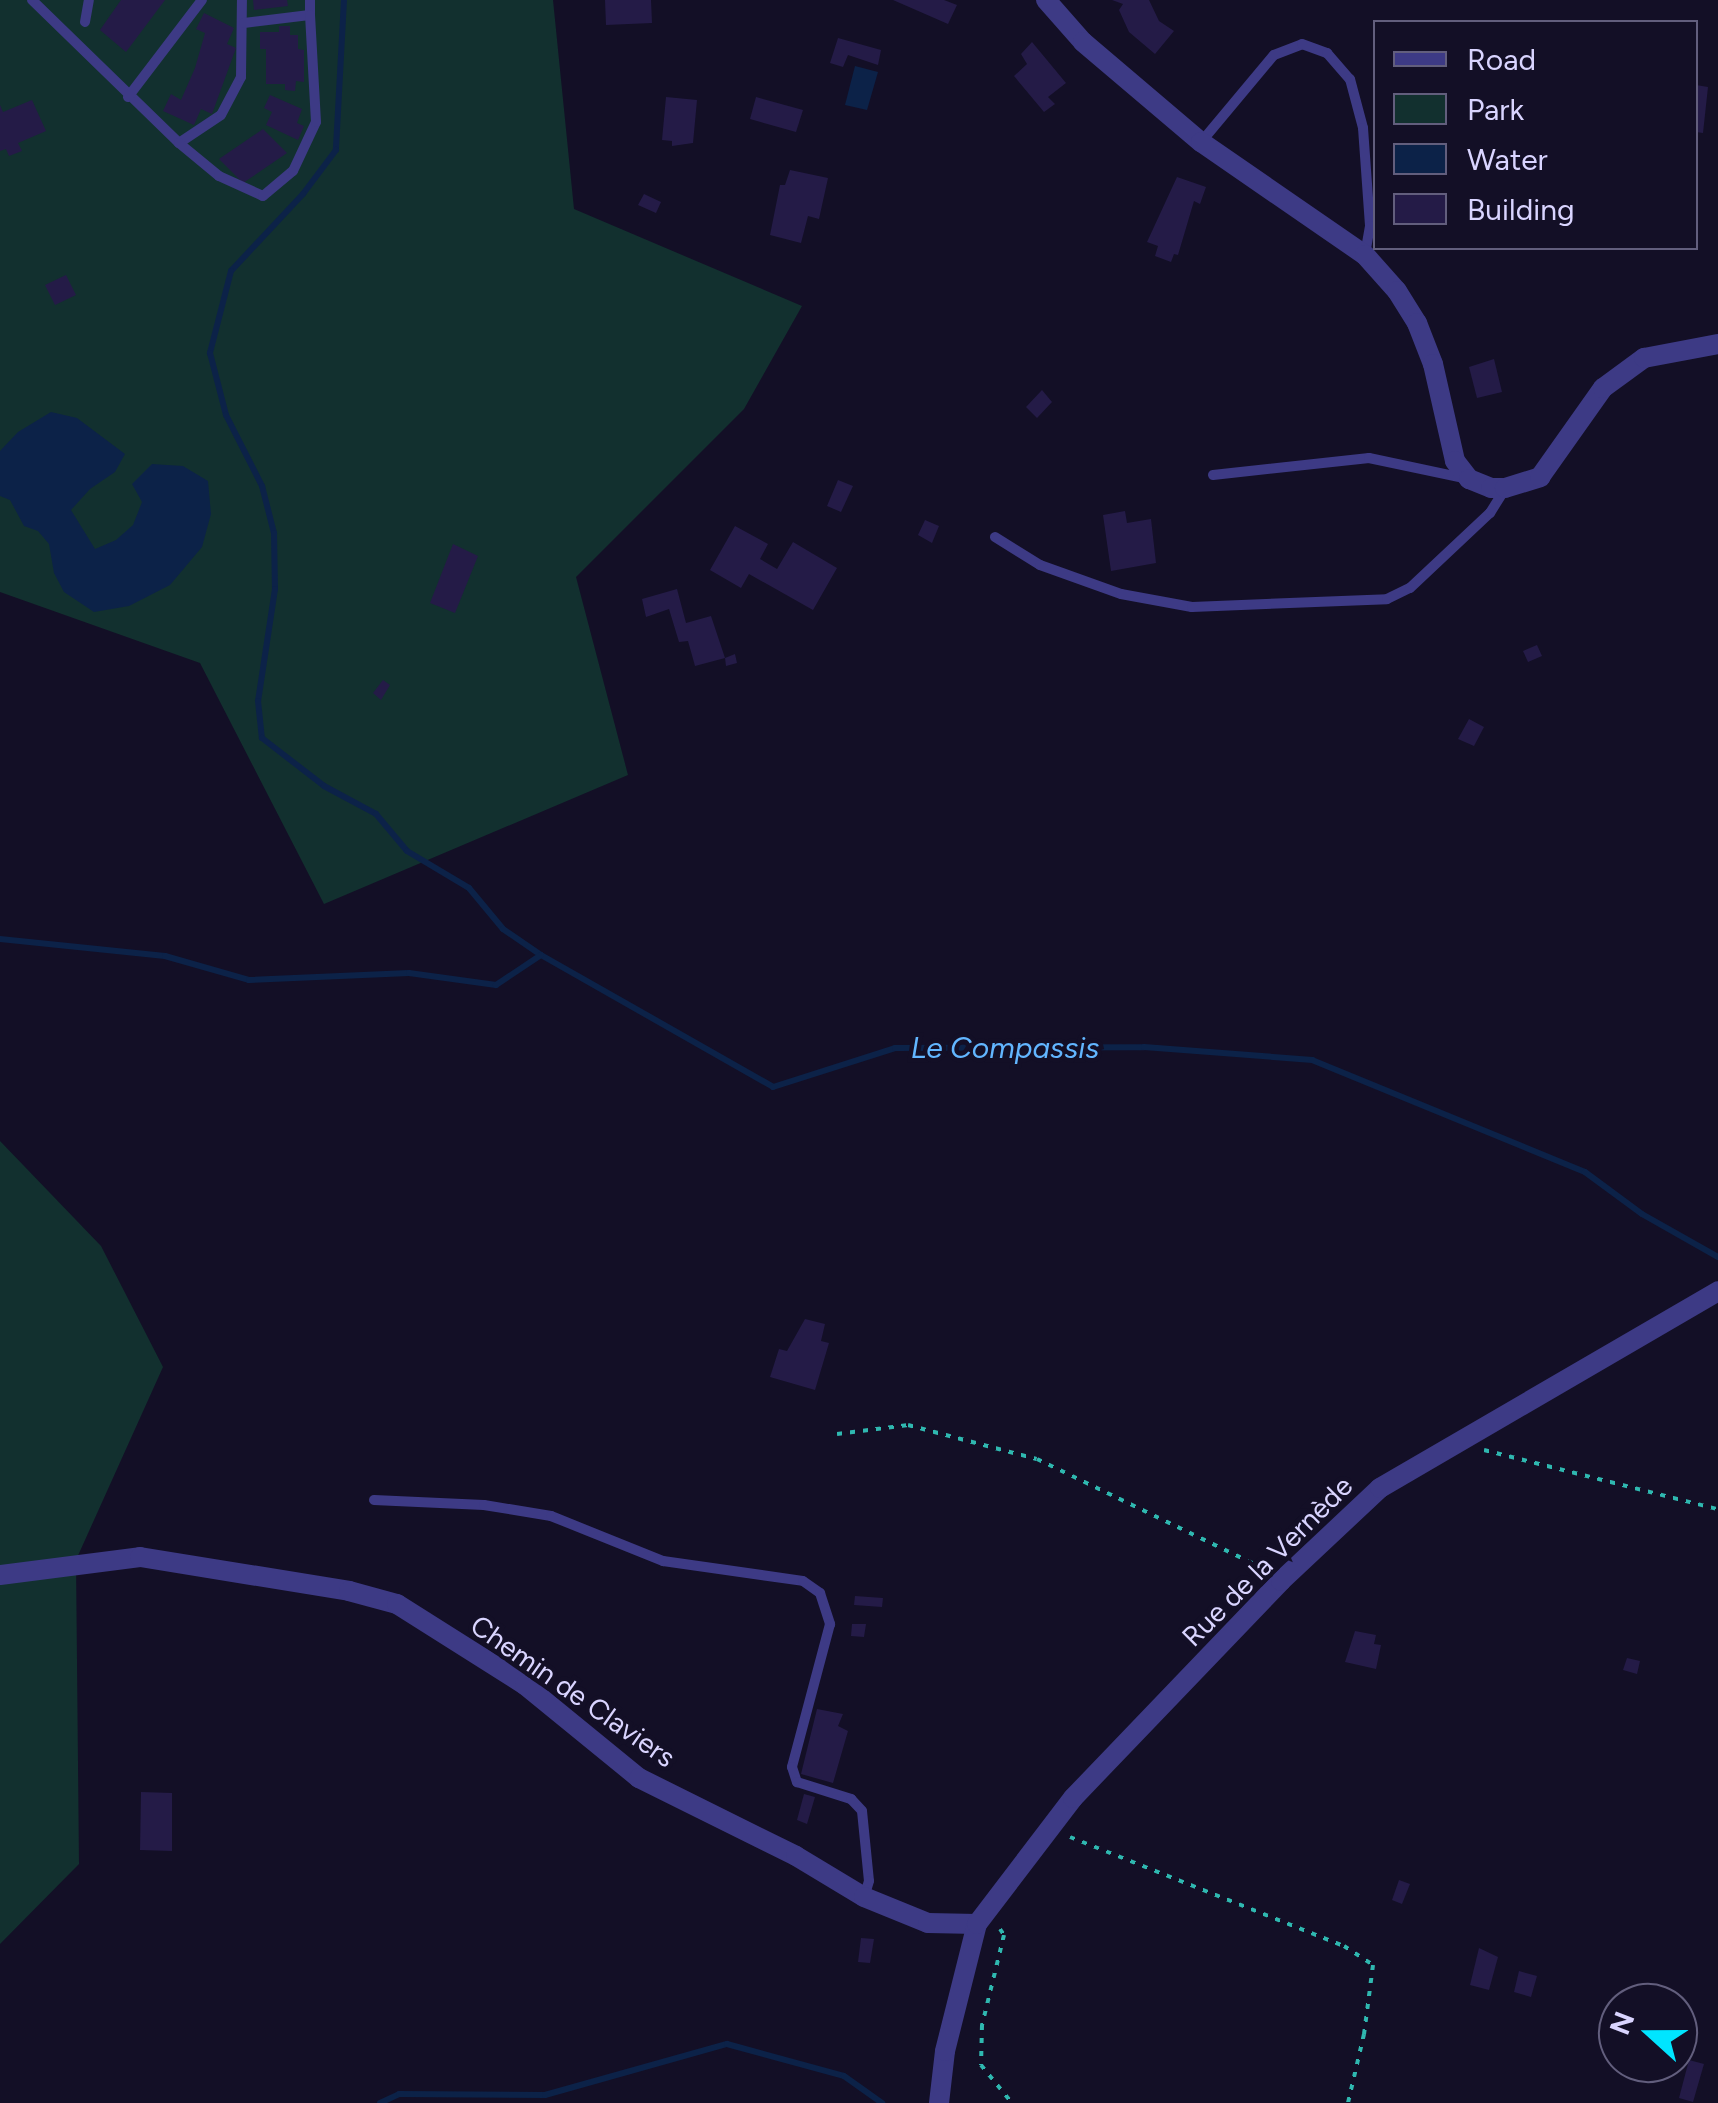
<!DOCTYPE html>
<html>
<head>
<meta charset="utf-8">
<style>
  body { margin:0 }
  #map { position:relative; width:1718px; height:2103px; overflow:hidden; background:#130f26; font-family:Figtree,sans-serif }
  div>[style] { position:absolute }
  .green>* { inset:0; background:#12302f }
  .water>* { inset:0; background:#0c2248 }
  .stream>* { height:6px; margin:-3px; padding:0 3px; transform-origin:3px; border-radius:3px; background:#0c2248 }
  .building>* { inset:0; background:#241b47 }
  .path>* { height:4px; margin-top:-2px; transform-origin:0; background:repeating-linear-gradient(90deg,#2fb8b0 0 5px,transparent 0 13px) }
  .service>* { height:10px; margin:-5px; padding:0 5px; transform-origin:5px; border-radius:5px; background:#3d3a85 }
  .minor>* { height:20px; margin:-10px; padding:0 10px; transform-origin:10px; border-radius:10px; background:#3d3a85 }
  span { translate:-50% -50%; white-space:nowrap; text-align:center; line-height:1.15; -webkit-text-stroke:9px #130f26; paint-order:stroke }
  .street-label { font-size:28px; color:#d9d4ff }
  .water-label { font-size:30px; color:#62b6ff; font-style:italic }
  .legend { position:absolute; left:1373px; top:20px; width:325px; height:230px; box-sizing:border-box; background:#130f26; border:2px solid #625e7d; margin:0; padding:12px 18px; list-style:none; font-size:30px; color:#d9d4ff }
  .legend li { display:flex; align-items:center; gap:20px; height:50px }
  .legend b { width:50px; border:2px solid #625e7d }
  .north { position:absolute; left:1598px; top:1983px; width:100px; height:100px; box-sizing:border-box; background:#130f26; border:2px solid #625e7d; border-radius:50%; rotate:291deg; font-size:28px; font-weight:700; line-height:40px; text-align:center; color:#d9d4ff }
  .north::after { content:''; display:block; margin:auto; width:35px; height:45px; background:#00e5ff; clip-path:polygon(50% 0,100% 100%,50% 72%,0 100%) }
</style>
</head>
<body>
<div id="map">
  <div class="green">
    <div style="clip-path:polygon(0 0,553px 0,574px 209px,802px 306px,744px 409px,576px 577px,628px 775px,324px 904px,200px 663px,0 592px)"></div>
    <div style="clip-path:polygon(0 1141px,101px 1246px,163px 1367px,76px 1560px,79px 1864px,0 1944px)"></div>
  </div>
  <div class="water">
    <div style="clip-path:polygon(855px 66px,878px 72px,867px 110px,845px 105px)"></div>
    <div style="clip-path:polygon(51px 412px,77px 418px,125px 454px,115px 472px,90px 489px,71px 510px,95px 549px,116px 540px,133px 525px,142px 502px,132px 484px,152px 464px,183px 466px,208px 481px,211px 514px,202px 547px,170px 585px,129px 606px,94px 612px,64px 592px,54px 573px,49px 544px,38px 531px,24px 526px,10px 500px,0 496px,0 451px,18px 432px)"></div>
  </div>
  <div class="stream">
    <div style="left:344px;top:0;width:150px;rotate:93.1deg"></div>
    <div style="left:336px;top:150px;width:55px;rotate:126.9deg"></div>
    <div style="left:303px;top:194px;width:105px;rotate:133.1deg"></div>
    <div style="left:231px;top:271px;width:85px;rotate:104.4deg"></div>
    <div style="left:210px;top:353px;width:64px;rotate:75.5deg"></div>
    <div style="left:226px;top:415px;width:80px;rotate:63.1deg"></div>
    <div style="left:262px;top:486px;width:49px;rotate:75.7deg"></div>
    <div style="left:274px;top:533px;width:56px;rotate:89deg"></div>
    <div style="left:275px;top:589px;width:113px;rotate:98.6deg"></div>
    <div style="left:258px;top:701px;width:37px;rotate:84deg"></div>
    <div style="left:262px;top:738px;width:78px;rotate:37.7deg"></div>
    <div style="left:324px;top:786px;width:59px;rotate:28.3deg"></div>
    <div style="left:376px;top:814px;width:48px;rotate:50deg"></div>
    <div style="left:407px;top:851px;width:72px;rotate:30.8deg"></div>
    <div style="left:469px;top:888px;width:53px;rotate:50.3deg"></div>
    <div style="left:503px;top:929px;width:46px;rotate:34.4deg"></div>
    <div style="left:541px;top:955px;width:267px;rotate:29.6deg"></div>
    <div style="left:773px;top:1087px;width:128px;rotate:-17.7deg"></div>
    <div style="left:895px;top:1048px;width:249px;rotate:-0.2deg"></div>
    <div style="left:1144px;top:1047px;width:169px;rotate:4.4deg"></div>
    <div style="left:1312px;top:1060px;width:295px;rotate:22.3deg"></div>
    <div style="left:1585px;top:1172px;width:71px;rotate:36.4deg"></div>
    <div style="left:1642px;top:1214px;width:87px;rotate:29.5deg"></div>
    <div style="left:0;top:939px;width:166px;rotate:5.9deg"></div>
    <div style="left:165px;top:956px;width:87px;rotate:15.9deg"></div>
    <div style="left:249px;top:980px;width:160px;rotate:-2.5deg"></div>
    <div style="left:409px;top:973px;width:88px;rotate:7.9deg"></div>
    <div style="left:496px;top:985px;width:54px;rotate:-33.7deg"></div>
    <div style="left:380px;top:2103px;width:21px;rotate:-25deg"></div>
    <div style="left:399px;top:2094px;width:146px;rotate:0.4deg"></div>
    <div style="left:545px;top:2095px;width:189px;rotate:-15.7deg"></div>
    <div style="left:727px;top:2044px;width:121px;rotate:15.3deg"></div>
    <div style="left:844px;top:2076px;width:47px;rotate:35.4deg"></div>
  </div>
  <div class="building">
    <div style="clip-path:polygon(121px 0,165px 0,126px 52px,100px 30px)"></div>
    <div style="clip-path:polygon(253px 0,287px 0,288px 6px,254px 10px)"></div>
    <div style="clip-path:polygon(605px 0,651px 0,652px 23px,606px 25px)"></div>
    <div style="clip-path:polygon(893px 0,944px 0,957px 5px,948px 24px)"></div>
    <div style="clip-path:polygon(1112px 0,1149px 0,1159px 21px,1174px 31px,1155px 54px,1129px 32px,1119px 10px,1123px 4px)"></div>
    <div style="clip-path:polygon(204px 13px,234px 28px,227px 44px,236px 48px,212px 114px,201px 109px,194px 125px,163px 111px,171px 94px,181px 100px,195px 68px,205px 33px,196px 29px)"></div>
    <div style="clip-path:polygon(279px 26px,290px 26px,290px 35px,298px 35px,298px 49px,304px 50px,304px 82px,296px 81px,295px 91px,285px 90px,285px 84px,266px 84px,266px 49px,260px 49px,260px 32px,279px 32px)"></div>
    <div style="clip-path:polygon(838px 38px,881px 50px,878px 65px,848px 55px,843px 67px,830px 63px)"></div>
    <div style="clip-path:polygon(1032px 42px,1066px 83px,1048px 97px,1055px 104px,1044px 112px,1014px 76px,1027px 64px,1021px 54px)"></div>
    <div style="clip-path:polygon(1696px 85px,1708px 87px,1703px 133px,1696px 132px)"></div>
    <div style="clip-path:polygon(270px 95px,302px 109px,297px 123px,304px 126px,298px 140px,266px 125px,272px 112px,264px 108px)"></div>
    <div style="clip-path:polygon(666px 97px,697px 100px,693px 143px,672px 146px,672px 141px,662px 140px)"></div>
    <div style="clip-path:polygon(756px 97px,803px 110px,796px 132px,750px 119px)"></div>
    <div style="clip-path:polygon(32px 100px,46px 131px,18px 143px,22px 151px,9px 156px,6px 149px,0 151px,0 105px,3px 112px)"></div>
    <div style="clip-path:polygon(263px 129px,287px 153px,243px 183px,219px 159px)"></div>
    <div style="clip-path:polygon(790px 170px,828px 178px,819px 219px,808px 216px,801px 243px,770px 235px,780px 185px,785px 185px)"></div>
    <div style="clip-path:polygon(1177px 177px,1206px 187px,1200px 204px,1194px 201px,1178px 255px,1174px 254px,1171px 262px,1155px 256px,1158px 246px,1147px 242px)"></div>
    <div style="clip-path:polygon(644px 194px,661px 202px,656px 213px,638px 205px)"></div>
    <div style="clip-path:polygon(66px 275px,76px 295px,55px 305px,45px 285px)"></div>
    <div style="clip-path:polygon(1494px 359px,1502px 392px,1477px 398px,1469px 367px)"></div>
    <div style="clip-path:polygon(1042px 390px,1052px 402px,1037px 418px,1026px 407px)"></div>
    <div style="clip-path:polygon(838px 480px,853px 486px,841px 512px,827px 506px)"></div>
    <div style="clip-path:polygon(1125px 511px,1127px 523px,1151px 519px,1156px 563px,1111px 571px,1103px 515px)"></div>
    <div style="clip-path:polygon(925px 520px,939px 526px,932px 543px,918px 535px)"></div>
    <div style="clip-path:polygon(735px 526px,768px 544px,760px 559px,777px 569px,793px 542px,837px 568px,813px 610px,749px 574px,741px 588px,710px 570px)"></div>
    <div style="clip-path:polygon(453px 544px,478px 556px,455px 613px,430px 603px)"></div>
    <div style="clip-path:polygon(677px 589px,686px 623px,711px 616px,725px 658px,735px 654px,737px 663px,726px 666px,725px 658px,695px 666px,688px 641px,679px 642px,669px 609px,646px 617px,642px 599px)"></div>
    <div style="clip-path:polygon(1537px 645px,1542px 656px,1528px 662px,1523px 651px)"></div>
    <div style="clip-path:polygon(383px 680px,390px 685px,381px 700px,373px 693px)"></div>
    <div style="clip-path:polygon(1469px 719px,1484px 727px,1474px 746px,1458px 739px)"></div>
    <div style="clip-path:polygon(805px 1319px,825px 1324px,821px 1341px,829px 1343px,815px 1390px,770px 1377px,779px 1349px,787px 1351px)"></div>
    <div style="clip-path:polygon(855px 1596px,883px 1598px,882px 1607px,854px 1605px)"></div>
    <div style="clip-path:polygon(852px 1624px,866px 1624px,864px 1637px,851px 1636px)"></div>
    <div style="clip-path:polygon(1355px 1631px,1376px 1635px,1374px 1644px,1381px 1645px,1376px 1669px,1345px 1662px)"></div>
    <div style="clip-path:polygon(1627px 1658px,1640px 1661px,1637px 1674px,1623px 1670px)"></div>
    <div style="clip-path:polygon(817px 1709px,843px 1714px,838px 1726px,848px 1731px,833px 1783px,801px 1774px)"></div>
    <div style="clip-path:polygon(141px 1792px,172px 1793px,172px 1851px,140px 1850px)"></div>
    <div style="clip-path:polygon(804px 1794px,815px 1797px,807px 1824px,797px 1820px)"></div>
    <div style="clip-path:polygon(1399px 1880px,1410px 1884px,1402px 1904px,1392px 1900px)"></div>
    <div style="clip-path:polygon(861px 1938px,874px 1939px,870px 1963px,858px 1962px)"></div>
    <div style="clip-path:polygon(1479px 1948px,1498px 1957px,1489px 1990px,1470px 1985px)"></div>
    <div style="clip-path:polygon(1519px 1971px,1537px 1976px,1531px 1997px,1514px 1992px)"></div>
    <div style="clip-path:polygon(1689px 2060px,1704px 2064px,1693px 2102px,1679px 2098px)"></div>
  </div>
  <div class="path">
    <div style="left:837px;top:1434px;width:72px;rotate:-7.2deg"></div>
    <div style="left:908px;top:1425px;width:133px;rotate:14.8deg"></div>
    <div style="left:1037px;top:1459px;width:253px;rotate:25.8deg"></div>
    <div style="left:1484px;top:1450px;width:241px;rotate:14.2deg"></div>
    <div style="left:1070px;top:1837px;width:295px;rotate:21.7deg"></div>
    <div style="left:1344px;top:1946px;width:35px;rotate:33deg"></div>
    <div style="left:1373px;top:1965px;width:70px;rotate:97.4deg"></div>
    <div style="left:1364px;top:2034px;width:71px;rotate:103.1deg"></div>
    <div style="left:1000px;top:1929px;width:7px;rotate:56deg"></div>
    <div style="left:1004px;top:1935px;width:93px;rotate:103.7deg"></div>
    <div style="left:982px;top:2025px;width:40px;rotate:91.4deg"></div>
    <div style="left:981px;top:2065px;width:49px;rotate:50.8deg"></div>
  </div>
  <div class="service">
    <div style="left:32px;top:0;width:205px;rotate:44.2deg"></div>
    <div style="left:179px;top:143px;width:50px;rotate:-33.7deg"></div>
    <div style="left:221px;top:115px;width:43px;rotate:-62.2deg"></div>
    <div style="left:241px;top:77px;width:77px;rotate:-89.3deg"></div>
    <div style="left:85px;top:22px;width:22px;rotate:-80deg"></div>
    <div style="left:244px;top:23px;width:66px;rotate:-6.9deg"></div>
    <div style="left:310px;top:15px;width:15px;rotate:-90deg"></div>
    <div style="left:128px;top:97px;width:122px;rotate:-52.7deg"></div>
    <div style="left:1202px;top:141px;width:112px;rotate:-50.1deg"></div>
    <div style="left:1274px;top:55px;width:30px;rotate:-21deg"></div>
    <div style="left:1302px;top:44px;width:27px;rotate:20deg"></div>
    <div style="left:1327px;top:53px;width:35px;rotate:49deg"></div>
    <div style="left:1350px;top:79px;width:51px;rotate:75.1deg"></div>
    <div style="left:1363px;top:128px;width:98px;rotate:85.9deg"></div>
    <div style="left:1370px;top:226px;width:29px;rotate:100deg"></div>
    <div style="left:179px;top:143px;width:52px;rotate:39.5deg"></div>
    <div style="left:219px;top:176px;width:48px;rotate:24.4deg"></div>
    <div style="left:263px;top:196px;width:39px;rotate:-40deg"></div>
    <div style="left:293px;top:171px;width:54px;rotate:-64.9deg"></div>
    <div style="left:316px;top:122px;width:107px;rotate:-93.2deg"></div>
    <div style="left:1213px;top:475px;width:157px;rotate:-6.2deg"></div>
    <div style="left:1369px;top:458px;width:96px;rotate:12deg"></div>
    <div style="left:995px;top:537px;width:53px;rotate:31.9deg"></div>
    <div style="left:1040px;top:565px;width:86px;rotate:19.7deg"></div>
    <div style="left:1121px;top:594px;width:72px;rotate:10.4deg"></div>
    <div style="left:1192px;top:607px;width:195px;rotate:-2.3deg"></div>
    <div style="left:1387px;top:599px;width:25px;rotate:-26deg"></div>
    <div style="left:1410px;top:588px;width:110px;rotate:-43.2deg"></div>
    <div style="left:1490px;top:513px;width:28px;rotate:-58deg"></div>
    <div style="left:374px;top:1500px;width:110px;rotate:2.6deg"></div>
    <div style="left:484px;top:1505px;width:68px;rotate:9.3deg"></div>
    <div style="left:551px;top:1516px;width:121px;rotate:21.9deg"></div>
    <div style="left:663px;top:1561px;width:141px;rotate:8.1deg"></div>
    <div style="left:803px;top:1581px;width:21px;rotate:35deg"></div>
    <div style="left:820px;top:1593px;width:33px;rotate:72deg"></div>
    <div style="left:830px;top:1624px;width:148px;rotate:104.9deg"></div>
    <div style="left:792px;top:1767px;width:16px;rotate:72deg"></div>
    <div style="left:797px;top:1782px;width:57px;rotate:17.5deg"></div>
    <div style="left:851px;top:1799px;width:16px;rotate:47deg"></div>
    <div style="left:862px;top:1811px;width:70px;rotate:84.3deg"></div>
    <div style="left:869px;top:1881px;width:17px;rotate:107deg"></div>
  </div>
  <div class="minor">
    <div style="left:1046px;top:0;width:56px;rotate:48.6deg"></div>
    <div style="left:1083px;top:42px;width:155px;rotate:40.3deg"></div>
    <div style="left:1201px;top:142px;width:199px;rotate:34.6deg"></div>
    <div style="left:1365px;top:255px;width:48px;rotate:48.4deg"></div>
    <div style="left:1397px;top:291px;width:38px;rotate:58deg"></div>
    <div style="left:1417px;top:323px;width:44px;rotate:68.7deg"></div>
    <div style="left:1433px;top:364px;width:99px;rotate:77.2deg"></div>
    <div style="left:1455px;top:461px;width:23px;rotate:52deg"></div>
    <div style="left:1469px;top:479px;width:24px;rotate:22deg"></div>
    <div style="left:1491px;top:488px;width:14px"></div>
    <div style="left:1505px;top:488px;width:37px;rotate:-17deg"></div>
    <div style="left:1540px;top:477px;width:109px;rotate:-54.7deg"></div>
    <div style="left:1603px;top:388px;width:51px;rotate:-36.2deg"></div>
    <div style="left:1644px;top:358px;width:75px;rotate:-10.7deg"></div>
    <div style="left:0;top:1575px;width:141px;rotate:-7.3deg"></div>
    <div style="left:140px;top:1557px;width:212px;rotate:9.2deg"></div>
    <div style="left:349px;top:1591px;width:50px;rotate:15.2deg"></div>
    <div style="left:397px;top:1604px;width:151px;rotate:32.3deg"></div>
    <div style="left:525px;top:1685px;width:147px;rotate:39.2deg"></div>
    <div style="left:639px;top:1778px;width:175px;rotate:26.4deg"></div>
    <div style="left:796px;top:1856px;width:79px;rotate:31.1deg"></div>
    <div style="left:864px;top:1897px;width:69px;rotate:22.1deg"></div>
    <div style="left:928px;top:1923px;width:49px;rotate:1.2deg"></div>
    <div style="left:939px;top:2103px;width:52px;rotate:-83.4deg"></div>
    <div style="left:945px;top:2051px;width:131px;rotate:-75.9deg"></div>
    <div style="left:977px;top:1924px;width:158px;rotate:-52.7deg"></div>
    <div style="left:1073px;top:1798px;width:301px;rotate:-46.2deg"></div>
    <div style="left:1281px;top:1581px;width:136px;rotate:-43.2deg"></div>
    <div style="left:1380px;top:1488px;width:391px;rotate:-30.2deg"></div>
  </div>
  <div class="street-label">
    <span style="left:1267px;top:1561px;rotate:-45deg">Rue de la Vernède</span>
    <span style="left:573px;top:1691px;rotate:35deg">Chemin de Claviers</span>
  </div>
  <div class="water-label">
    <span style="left:1005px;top:1048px">Le Compassis</span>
  </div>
  <ul class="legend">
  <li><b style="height:12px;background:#3d3a85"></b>Road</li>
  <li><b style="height:28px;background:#12302f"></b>Park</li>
  <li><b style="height:28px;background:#0c2248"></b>Water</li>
  <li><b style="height:28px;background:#241b47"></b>Building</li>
  </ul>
  <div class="north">N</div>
</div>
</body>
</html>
